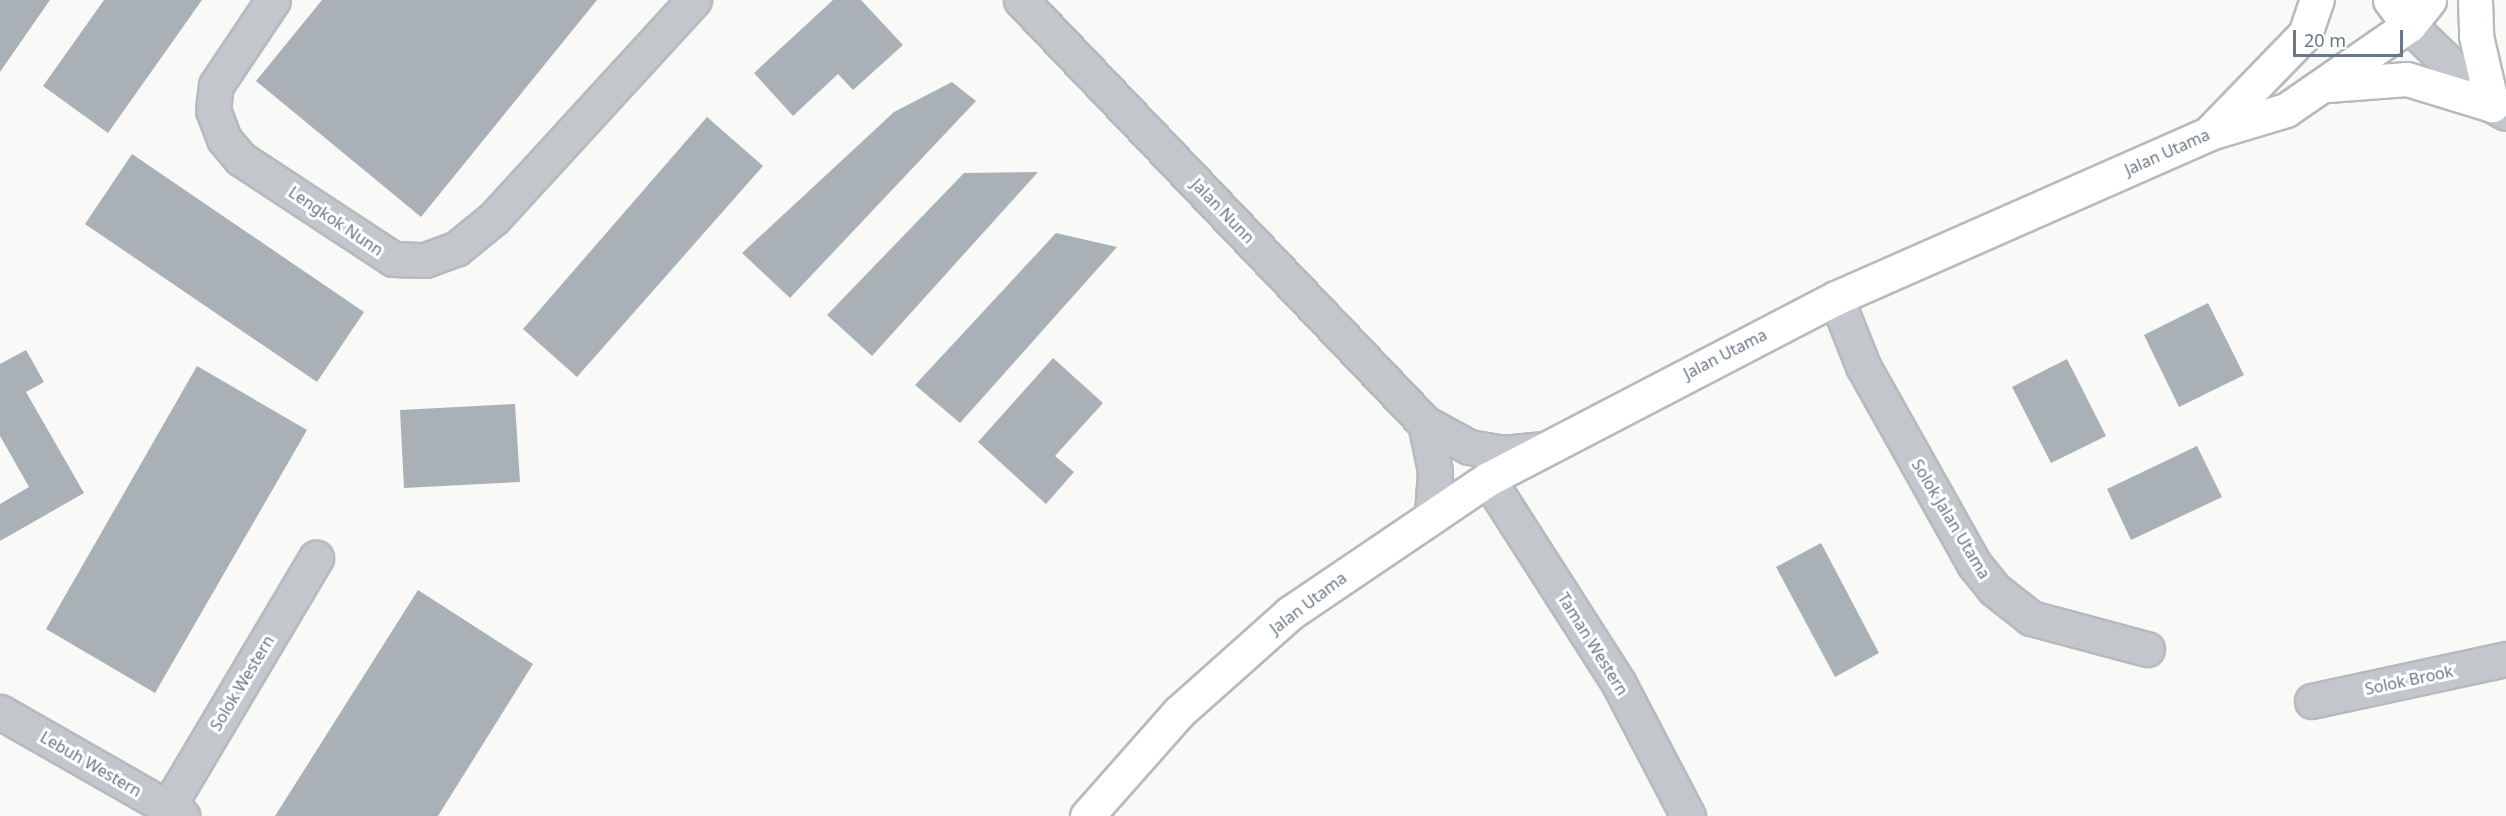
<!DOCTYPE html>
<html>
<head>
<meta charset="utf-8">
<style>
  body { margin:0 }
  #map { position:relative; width:2506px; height:816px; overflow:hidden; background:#f9f9f7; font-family:"Noto Sans",sans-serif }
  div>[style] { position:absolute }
  .building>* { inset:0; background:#a9b1b7 }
  .roads { filter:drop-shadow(2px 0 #b6babe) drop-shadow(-2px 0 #b6babe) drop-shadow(0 2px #b6babe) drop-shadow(0 -2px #b6babe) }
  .minor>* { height:33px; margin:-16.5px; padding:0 16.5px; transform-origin:16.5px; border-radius:16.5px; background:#c3c6ca }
  .major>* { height:33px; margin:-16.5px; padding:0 16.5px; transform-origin:16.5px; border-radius:16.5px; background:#fff }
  span { translate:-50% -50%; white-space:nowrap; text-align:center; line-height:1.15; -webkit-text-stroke:6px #fff; paint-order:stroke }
  .street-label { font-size:16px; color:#697786 }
  .scale { position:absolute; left:2293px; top:30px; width:110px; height:27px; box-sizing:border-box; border:3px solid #697786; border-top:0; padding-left:8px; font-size:18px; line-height:21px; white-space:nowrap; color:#697786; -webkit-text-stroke:4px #fff; paint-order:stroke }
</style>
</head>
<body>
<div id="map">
  <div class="building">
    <div style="clip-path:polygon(0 0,50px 0,0 72px)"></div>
    <div style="clip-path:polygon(104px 0,202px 0,108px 133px,43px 86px)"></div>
    <div style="clip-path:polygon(322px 0,597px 0,421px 217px,256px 81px)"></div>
    <div style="clip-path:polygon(833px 0,861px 0,903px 45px,853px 90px,838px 74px,793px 116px,754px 73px)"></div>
    <div style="clip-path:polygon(952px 82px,976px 101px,790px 298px,742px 253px,894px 112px)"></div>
    <div style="clip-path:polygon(707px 117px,763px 166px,577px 377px,523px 329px)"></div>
    <div style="clip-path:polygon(132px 154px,364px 312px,317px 382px,85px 224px)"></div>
    <div style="clip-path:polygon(1038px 172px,872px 356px,827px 315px,964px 173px)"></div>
    <div style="clip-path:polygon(1056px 233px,1117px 247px,960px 423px,915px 385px)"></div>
    <div style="clip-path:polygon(2208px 303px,2244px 375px,2179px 407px,2144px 335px)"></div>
    <div style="clip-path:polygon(26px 350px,44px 382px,26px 392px,84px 493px,0 541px,0 504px,29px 487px,0 436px,0 364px)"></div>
    <div style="clip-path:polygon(1053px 358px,1103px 403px,1055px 456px,1074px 472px,1046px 504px,978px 442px)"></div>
    <div style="clip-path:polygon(2067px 359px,2106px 436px,2051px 463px,2012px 387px)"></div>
    <div style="clip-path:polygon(197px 366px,307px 430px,155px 693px,46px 629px)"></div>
    <div style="clip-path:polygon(515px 404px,520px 482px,404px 488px,400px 410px)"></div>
    <div style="clip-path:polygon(2197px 446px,2222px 497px,2131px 540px,2107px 489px)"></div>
    <div style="clip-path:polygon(1821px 543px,1879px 653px,1835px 677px,1776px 567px)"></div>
    <div style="clip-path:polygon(418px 590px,533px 664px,438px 816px,275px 816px)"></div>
  </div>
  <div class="roads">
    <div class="minor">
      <div style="left:273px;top:0;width:102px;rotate:123.8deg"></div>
      <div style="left:216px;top:85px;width:25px;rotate:97deg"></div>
      <div style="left:213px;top:110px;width:31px;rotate:69deg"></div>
      <div style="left:224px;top:139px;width:26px;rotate:50deg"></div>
      <div style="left:241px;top:159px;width:182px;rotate:33.3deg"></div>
      <div style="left:393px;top:259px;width:32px;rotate:2deg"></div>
      <div style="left:425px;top:260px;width:33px;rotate:-20deg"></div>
      <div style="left:456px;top:249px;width:49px;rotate:-39.2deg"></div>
      <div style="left:494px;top:218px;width:296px;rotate:-47.5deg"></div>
      <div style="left:1021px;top:0;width:585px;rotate:46.32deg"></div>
      <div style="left:1425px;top:423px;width:50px;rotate:28.6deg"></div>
      <div style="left:1469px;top:447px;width:35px;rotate:10deg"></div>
      <div style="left:1503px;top:453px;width:41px;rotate:-5.6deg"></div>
      <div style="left:2409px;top:25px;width:115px;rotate:43.9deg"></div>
      <div style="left:2492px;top:105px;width:16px;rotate:30deg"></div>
      <div style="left:1836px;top:298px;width:73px;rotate:68.3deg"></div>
      <div style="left:1863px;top:366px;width:227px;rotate:60.7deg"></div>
      <div style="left:1974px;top:564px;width:32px;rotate:51deg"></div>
      <div style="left:1994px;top:589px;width:47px;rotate:38.1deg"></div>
      <div style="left:2031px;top:618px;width:120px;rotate:15deg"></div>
      <div style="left:1425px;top:423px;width:49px;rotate:78.2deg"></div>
      <div style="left:1435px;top:471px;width:43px;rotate:94deg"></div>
      <div style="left:1488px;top:479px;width:243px;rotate:57.4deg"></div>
      <div style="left:1619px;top:684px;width:149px;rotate:62.4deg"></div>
      <div style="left:2312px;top:701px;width:198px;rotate:-12.2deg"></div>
      <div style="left:0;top:712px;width:210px;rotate:29.7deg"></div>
      <div style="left:168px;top:807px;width:290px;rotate:-59.3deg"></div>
    </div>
    <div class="major">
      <div style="left:2390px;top:0;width:31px;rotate:53deg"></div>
      <div style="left:2475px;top:0;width:36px;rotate:88deg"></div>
      <div style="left:2476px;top:36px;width:71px;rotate:76.9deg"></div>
      <div style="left:2328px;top:85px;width:79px;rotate:-4.3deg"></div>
      <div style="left:2407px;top:79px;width:89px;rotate:17deg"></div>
      <div style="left:2211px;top:131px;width:135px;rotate:-45.9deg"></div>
      <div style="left:2305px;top:34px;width:36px;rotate:-71deg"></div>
      <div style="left:1087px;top:816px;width:139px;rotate:-48.5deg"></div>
      <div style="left:1179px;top:712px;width:149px;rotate:-41.7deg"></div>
      <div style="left:1290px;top:613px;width:239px;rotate:-34.1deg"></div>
      <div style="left:1488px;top:479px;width:392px;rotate:-27.5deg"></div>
      <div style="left:1836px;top:298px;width:409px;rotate:-23.8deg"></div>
      <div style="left:2210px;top:133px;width:79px;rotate:-16.8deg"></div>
      <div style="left:2286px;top:110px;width:150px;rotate:-34.6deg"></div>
      <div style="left:2409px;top:25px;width:32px;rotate:-51deg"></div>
    </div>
  </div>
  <div class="street-label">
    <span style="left:2167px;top:152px;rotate:-24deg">Jalan Utama</span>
    <span style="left:1223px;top:211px;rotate:46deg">Jalan Nunn</span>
    <span style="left:336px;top:221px;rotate:34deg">Lengkok Nunn</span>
    <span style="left:1725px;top:354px;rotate:-27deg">Jalan Utama</span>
    <span style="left:1951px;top:519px;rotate:59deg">Solok Jalan Utama</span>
    <span style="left:1308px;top:603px;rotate:-37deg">Jalan Utama</span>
    <span style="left:1593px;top:644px;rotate:58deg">Taman Western</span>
    <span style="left:2409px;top:680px;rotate:-12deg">Solok Brook</span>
    <span style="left:242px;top:683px;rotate:-59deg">Solok Western</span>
    <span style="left:91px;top:764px;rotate:30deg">Lebuh Western</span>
  </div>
  <div class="scale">20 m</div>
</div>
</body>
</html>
